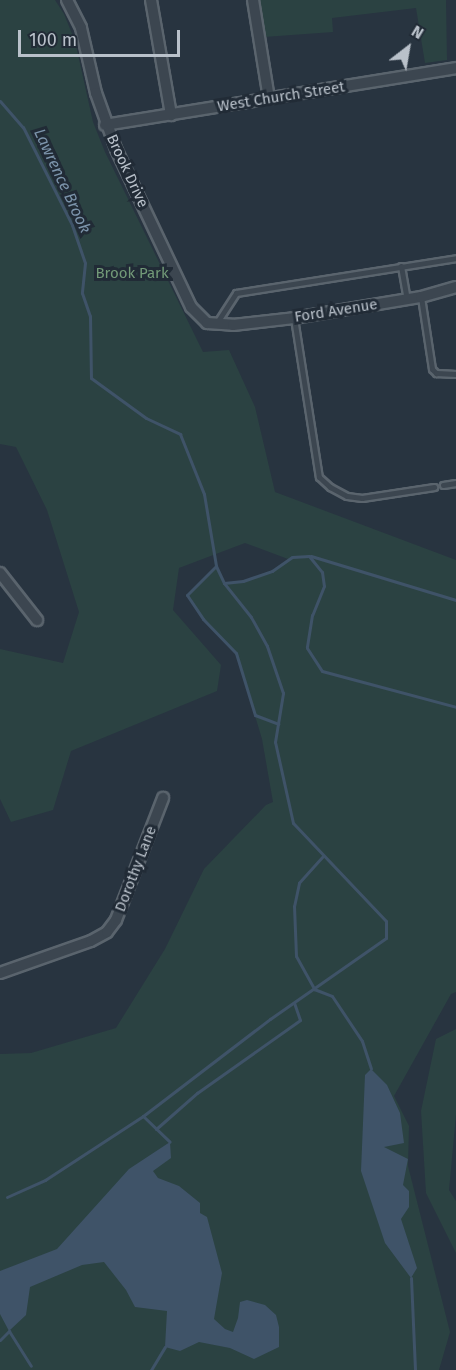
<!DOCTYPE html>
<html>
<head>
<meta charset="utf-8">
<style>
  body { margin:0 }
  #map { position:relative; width:456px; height:1370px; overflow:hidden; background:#283440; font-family:"Fira Sans",sans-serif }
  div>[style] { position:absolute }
  .green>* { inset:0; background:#2b4242 }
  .water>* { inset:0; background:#3f5368 }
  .stream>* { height:3px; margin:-1.5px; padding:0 1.5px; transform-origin:1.5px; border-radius:1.5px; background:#3f5368 }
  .roads { filter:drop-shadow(2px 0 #5a646d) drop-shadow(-2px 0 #5a646d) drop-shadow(0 2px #5a646d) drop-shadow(0 -2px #5a646d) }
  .service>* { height:5px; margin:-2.5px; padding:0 2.5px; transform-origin:2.5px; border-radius:2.5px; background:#3c4650 }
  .minor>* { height:10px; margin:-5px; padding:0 5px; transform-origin:5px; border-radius:5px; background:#3c4650 }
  span { translate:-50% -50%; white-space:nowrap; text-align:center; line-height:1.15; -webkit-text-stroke:6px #212b36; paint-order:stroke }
  .street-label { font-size:15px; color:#b9c1ca }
  .park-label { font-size:15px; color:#729a78 }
  .water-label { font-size:16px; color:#7c94ab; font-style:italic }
  .north { position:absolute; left:378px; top:18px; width:60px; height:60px; -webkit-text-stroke:4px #212b36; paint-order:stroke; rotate:31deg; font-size:16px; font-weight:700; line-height:24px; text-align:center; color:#b9c1ca }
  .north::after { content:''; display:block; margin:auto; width:21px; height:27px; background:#b9c1ca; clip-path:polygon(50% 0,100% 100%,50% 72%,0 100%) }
  .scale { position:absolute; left:18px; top:30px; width:162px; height:27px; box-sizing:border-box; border:3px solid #b9c1ca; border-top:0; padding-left:8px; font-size:18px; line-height:21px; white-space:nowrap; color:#b9c1ca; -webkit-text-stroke:4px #212b36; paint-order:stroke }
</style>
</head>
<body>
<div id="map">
  <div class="green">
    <div style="clip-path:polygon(0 0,55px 0,64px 14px,75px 41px,93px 122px,105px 152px,203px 352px,229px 350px,255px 407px,275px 492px,456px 560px,456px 992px,451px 994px,394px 1096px,409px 1126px,408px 1166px,450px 1332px,439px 1370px,0 1370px,0 1054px,31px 1053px,116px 1028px,165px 949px,204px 869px,266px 805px,273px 802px,262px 739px,236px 653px,203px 619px,187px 595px,216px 566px,224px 583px,243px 581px,272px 571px,288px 559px,245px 543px,179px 568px,173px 610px,221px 665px,217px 691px,71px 751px,53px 810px,11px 822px,0 799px,0 649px,63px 663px,79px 612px,47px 510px,16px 447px,0 444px)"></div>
    <div style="clip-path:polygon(259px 0,446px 0,447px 60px,425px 63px,416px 8px,332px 18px,333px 32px,264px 37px)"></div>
    <div style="clip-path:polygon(456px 1029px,456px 1115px,449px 1190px,456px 1201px,456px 1253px,426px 1193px,421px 1111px,436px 1039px)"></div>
  </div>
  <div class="water">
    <div style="clip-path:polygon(371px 1069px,387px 1085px,400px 1113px,404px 1143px,384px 1147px,408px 1159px,403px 1185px,409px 1191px,409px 1207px,401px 1219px,417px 1268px,411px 1278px,385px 1243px,361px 1171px,365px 1075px)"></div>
    <div style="clip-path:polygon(170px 1142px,171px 1158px,153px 1171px,158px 1178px,179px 1186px,200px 1203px,200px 1213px,207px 1217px,222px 1273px,214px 1319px,225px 1329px,233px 1332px,238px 1318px,240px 1302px,247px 1300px,265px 1305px,276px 1315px,279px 1327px,279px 1347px,254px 1359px,230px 1348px,199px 1342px,180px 1351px,165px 1347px,167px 1311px,135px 1307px,126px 1290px,104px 1262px,82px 1265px,30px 1287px,26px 1315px,9px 1331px,0 1314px,0 1271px,57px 1249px,129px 1169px)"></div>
  </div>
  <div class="stream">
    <div style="left:0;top:101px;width:35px;rotate:49deg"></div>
    <div style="left:23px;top:127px;width:110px;rotate:63.4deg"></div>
    <div style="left:72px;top:225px;width:40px;rotate:71.1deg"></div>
    <div style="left:85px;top:263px;width:30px;rotate:96deg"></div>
    <div style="left:82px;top:293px;width:24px;rotate:71deg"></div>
    <div style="left:90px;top:316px;width:62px;rotate:89.1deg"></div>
    <div style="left:91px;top:378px;width:68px;rotate:36deg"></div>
    <div style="left:146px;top:418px;width:38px;rotate:25deg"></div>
    <div style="left:180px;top:434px;width:65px;rotate:68.2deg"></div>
    <div style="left:204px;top:494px;width:73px;rotate:80.5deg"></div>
    <div style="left:216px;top:566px;width:19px;rotate:65deg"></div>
    <div style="left:224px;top:583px;width:19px;rotate:-6deg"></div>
    <div style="left:243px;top:581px;width:31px;rotate:-19deg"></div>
    <div style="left:272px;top:571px;width:24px;rotate:-35deg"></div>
    <div style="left:292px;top:557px;width:17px;rotate:-3deg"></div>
    <div style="left:309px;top:556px;width:21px;rotate:51deg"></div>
    <div style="left:322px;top:572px;width:14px;rotate:82deg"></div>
    <div style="left:324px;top:586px;width:31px;rotate:112deg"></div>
    <div style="left:312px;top:615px;width:33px;rotate:99deg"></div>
    <div style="left:307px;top:648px;width:27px;rotate:57deg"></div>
    <div style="left:322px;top:671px;width:139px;rotate:15deg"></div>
    <div style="left:311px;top:556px;width:152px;rotate:16.9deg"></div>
    <div style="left:216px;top:566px;width:41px;rotate:135deg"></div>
    <div style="left:187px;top:595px;width:29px;rotate:56deg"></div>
    <div style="left:203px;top:619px;width:47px;rotate:45.9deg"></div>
    <div style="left:236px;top:653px;width:65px;rotate:73deg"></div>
    <div style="left:255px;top:715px;width:25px;rotate:21deg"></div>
    <div style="left:323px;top:856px;width:36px;rotate:132deg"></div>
    <div style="left:299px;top:883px;width:24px;rotate:102deg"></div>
    <div style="left:294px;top:906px;width:50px;rotate:87.7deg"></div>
    <div style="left:296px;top:956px;width:38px;rotate:61deg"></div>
    <div style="left:314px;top:989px;width:19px;rotate:21deg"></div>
    <div style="left:332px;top:996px;width:54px;rotate:56.3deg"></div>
    <div style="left:362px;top:1041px;width:29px;rotate:72deg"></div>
    <div style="left:143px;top:1116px;width:37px;rotate:44deg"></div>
    <div style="left:156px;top:1129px;width:55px;rotate:-41.3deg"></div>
    <div style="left:197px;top:1093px;width:126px;rotate:-35.3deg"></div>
    <div style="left:300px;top:1020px;width:18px;rotate:-109deg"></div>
    <div style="left:7px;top:1197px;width:42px;rotate:-24.1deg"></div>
    <div style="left:45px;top:1180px;width:117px;rotate:-33.1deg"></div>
    <div style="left:143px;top:1116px;width:160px;rotate:-37.4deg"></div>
    <div style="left:270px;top:1019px;width:141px;rotate:-34.9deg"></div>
    <div style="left:386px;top:938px;width:17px;rotate:-90deg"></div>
    <div style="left:386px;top:921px;width:135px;rotate:-133.5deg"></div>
    <div style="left:293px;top:823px;width:83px;rotate:-102.5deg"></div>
    <div style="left:275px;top:742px;width:50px;rotate:-80.7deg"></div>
    <div style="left:283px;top:693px;width:50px;rotate:-108.8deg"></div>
    <div style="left:267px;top:646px;width:33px;rotate:-119deg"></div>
    <div style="left:251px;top:617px;width:43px;rotate:-128.5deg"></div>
    <div style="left:411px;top:1278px;width:92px;rotate:87.5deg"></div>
    <div style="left:0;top:1340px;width:13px;rotate:-45deg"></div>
    <div style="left:9px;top:1331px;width:41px;rotate:57.8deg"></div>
    <div style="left:151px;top:1370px;width:27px;rotate:-59deg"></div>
  </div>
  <div class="roads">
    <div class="service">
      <div style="left:401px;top:266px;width:34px;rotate:80deg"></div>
      <div style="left:421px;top:297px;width:73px;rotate:81.3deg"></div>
      <div style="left:432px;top:369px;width:6px;rotate:45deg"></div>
      <div style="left:436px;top:373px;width:20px;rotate:3deg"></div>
      <div style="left:294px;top:318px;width:161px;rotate:81.1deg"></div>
      <div style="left:319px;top:477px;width:15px;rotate:42deg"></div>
      <div style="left:330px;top:487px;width:19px;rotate:28deg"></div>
      <div style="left:347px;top:496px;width:15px;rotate:8deg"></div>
      <div style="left:362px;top:498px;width:73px;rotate:-8.7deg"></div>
      <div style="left:216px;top:324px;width:37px;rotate:-57deg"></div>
      <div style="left:236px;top:293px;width:223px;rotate:-9deg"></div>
      <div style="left:443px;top:485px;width:13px;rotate:-9deg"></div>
    </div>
    <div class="minor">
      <div style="left:67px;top:0;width:31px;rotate:63deg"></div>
      <div style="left:81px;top:28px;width:67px;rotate:77deg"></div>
      <div style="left:96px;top:93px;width:59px;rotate:70.3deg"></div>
      <div style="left:116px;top:149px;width:175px;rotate:64.6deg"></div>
      <div style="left:191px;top:307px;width:23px;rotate:45deg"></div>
      <div style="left:207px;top:323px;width:26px;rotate:4deg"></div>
      <div style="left:233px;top:325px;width:61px;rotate:-6.5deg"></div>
      <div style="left:294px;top:318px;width:129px;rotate:-9.4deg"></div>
      <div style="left:421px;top:297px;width:36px;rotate:-16deg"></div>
      <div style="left:151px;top:0;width:117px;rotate:80.1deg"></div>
      <div style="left:253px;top:0;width:100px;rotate:80.8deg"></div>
      <div style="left:105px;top:125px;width:356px;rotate:-9.2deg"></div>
      <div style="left:0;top:573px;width:60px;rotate:51.8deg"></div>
      <div style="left:0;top:973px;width:96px;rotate:-19.4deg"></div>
      <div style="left:91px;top:941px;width:18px;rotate:-29deg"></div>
      <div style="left:107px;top:932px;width:15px;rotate:-53deg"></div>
      <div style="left:116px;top:920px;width:131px;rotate:-68.9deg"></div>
    </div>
  </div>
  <div class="street-label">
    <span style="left:281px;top:97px;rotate:-9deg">West Church Street</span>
    <span style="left:127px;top:171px;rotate:65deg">Brook Drive</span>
    <span style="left:336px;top:311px;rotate:-9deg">Ford Avenue</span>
    <span style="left:136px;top:869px;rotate:-69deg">Dorothy Lane</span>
  </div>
  <div class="park-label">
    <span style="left:132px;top:274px">Brook Park</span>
  </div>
  <div class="water-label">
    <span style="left:62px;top:181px;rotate:65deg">Lawrence Brook</span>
  </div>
  <div class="north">N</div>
  <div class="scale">100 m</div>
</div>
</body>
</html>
